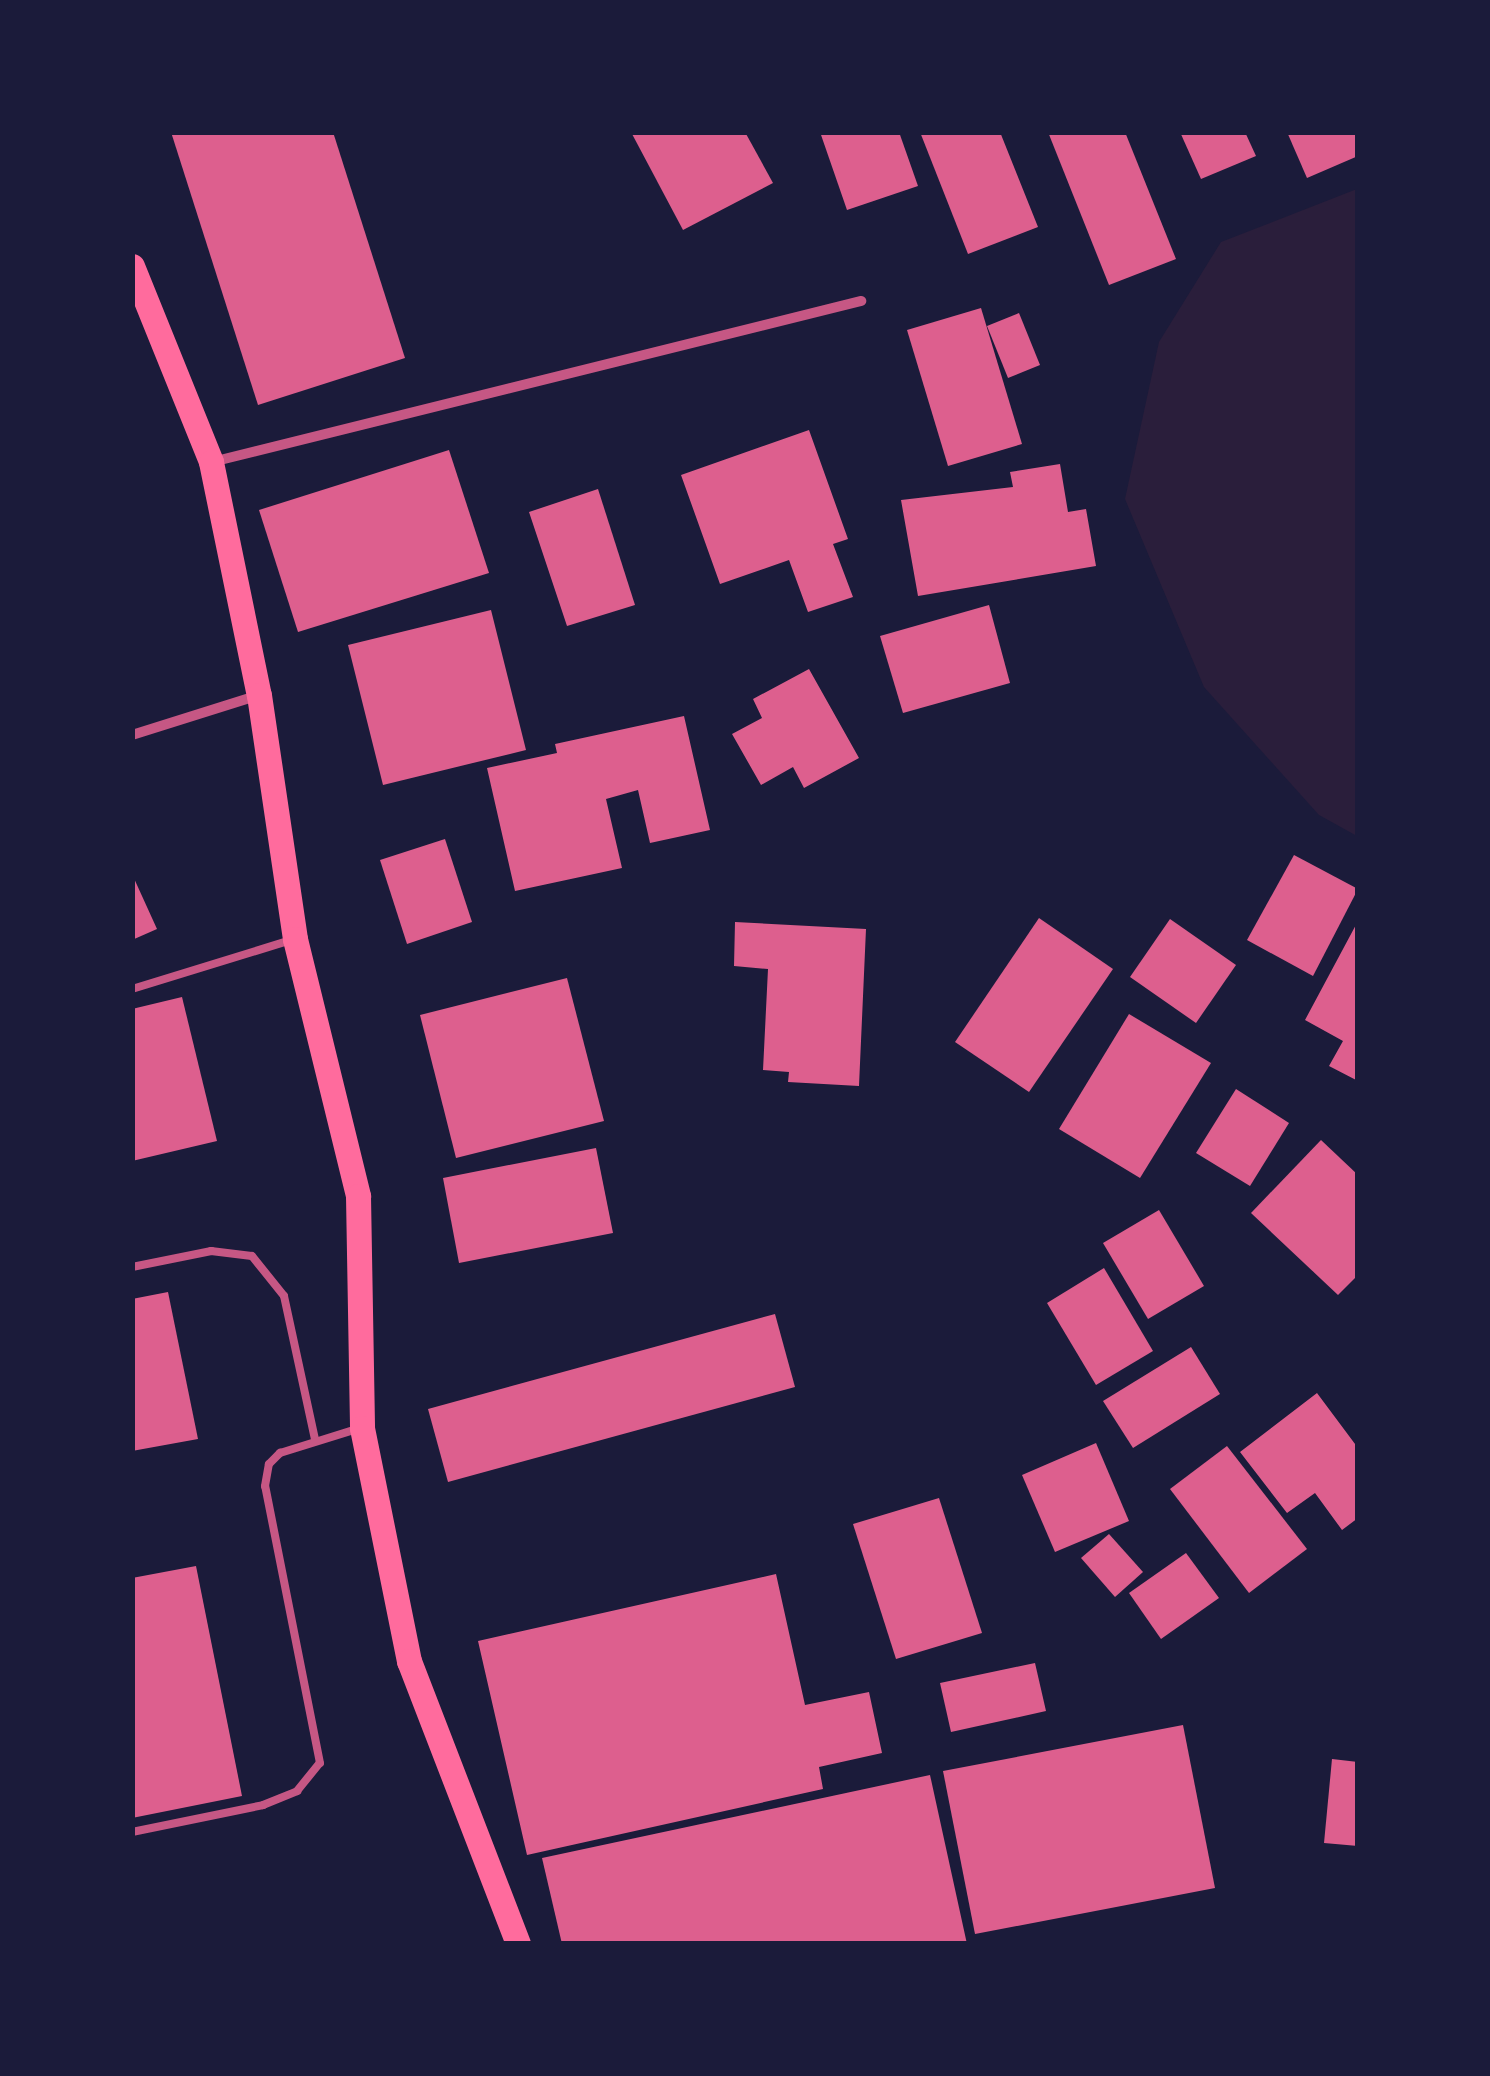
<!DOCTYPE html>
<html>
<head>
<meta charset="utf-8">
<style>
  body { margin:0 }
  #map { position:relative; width:1490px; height:2076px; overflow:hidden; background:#1b1b3a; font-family:"Roboto Serif",serif }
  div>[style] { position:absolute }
  .green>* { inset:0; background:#2a1e3b }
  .building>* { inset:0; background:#dd5f8e }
  .service>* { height:8px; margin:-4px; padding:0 4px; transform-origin:4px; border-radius:4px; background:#c65784 }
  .minor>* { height:10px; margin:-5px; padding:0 5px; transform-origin:5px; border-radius:5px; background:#c65784 }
  .primary>* { height:25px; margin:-12.5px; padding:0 12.5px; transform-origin:12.5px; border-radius:12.5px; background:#ff6b9d }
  span { translate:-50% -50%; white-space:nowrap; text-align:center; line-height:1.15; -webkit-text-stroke:9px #1b1b3a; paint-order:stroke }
  .frame { position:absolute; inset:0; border:135px solid #1b1b3a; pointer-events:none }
</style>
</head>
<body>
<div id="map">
  <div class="green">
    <div style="clip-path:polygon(1357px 189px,1357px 836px,1319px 815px,1204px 687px,1125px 499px,1159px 342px,1221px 242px)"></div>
  </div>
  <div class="building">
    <div style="clip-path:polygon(171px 132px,333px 132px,405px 358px,258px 405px)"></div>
    <div style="clip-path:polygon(631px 132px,745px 132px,773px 183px,683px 230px)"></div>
    <div style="clip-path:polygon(820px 132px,899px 132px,918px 186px,847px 210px)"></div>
    <div style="clip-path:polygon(920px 132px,1000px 132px,1038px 227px,968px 254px)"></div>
    <div style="clip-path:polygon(1048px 132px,1125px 132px,1176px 259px,1109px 285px)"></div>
    <div style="clip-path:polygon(1180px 132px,1245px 132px,1256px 156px,1201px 179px)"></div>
    <div style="clip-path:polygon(1287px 132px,1358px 132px,1358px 156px,1307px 178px)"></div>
    <div style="clip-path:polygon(981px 308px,1022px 444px,948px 466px,907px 330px)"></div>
    <div style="clip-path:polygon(1019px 313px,1040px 365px,1008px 378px,987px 326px)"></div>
    <div style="clip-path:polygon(809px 430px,848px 539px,833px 544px,853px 597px,808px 612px,789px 560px,720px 584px,681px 475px)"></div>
    <div style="clip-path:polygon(449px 450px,489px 573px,298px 632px,259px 510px)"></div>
    <div style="clip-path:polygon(1060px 464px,1068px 512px,1086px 509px,1096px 566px,918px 596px,901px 500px,1013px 487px,1010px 472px)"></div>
    <div style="clip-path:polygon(598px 489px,635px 605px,567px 626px,529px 512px)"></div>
    <div style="clip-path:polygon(989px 605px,1010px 683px,903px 713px,880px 636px)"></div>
    <div style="clip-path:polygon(491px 610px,526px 750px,383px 785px,348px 645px)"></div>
    <div style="clip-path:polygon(809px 669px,859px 758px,804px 788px,793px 767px,761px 785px,732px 734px,762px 718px,753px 699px)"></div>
    <div style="clip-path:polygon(684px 716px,710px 830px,650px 843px,638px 790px,606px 799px,622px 868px,515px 891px,487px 768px,557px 753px,555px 744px)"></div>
    <div style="clip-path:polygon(445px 839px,472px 922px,407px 944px,380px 860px)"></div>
    <div style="clip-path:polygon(1294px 855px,1358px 889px,1313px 976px,1247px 940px)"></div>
    <div style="clip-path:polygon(132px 874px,157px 929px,132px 940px)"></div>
    <div style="clip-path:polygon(1039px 918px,1113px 969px,1029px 1092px,955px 1042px)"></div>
    <div style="clip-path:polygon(1170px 919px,1236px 965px,1196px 1023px,1130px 977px)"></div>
    <div style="clip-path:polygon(1358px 921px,1358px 1081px,1329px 1066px,1343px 1041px,1305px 1020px)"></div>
    <div style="clip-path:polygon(735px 922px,866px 929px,859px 1086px,788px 1082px,789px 1072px,763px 1070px,768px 969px,734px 966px)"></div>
    <div style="clip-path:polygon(567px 978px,604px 1121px,456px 1158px,420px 1015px)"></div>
    <div style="clip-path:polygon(182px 997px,217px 1141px,132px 1161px,132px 1009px)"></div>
    <div style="clip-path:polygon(1129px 1014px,1211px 1063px,1140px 1178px,1059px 1129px)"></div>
    <div style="clip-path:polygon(1236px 1089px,1289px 1123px,1250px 1186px,1196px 1153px)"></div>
    <div style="clip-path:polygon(1321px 1140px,1358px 1175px,1358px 1275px,1338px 1295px,1251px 1213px)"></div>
    <div style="clip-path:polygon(596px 1148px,613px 1233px,459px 1263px,443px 1178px)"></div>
    <div style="clip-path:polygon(1159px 1210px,1204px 1286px,1148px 1319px,1103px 1243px)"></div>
    <div style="clip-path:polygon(1104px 1268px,1153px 1351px,1096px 1385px,1047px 1303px)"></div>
    <div style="clip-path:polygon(168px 1292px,198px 1439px,132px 1451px,132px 1299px)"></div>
    <div style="clip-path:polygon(775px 1314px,795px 1387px,448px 1482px,428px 1409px)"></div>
    <div style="clip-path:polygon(1191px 1347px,1220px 1394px,1133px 1448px,1103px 1401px)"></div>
    <div style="clip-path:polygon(1317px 1393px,1358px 1448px,1358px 1518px,1342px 1530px,1315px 1493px,1287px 1513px,1240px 1452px)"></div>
    <div style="clip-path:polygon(1096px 1443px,1129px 1521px,1055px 1552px,1022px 1475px)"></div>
    <div style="clip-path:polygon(1227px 1446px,1307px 1549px,1249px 1593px,1170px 1489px)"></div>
    <div style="clip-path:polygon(939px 1498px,982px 1633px,896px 1659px,853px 1524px)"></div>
    <div style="clip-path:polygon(1109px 1534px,1143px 1572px,1115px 1597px,1081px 1558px)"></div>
    <div style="clip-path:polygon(1186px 1553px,1219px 1598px,1161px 1639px,1129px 1593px)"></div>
    <div style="clip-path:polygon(196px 1566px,242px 1796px,132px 1818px,132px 1578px)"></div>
    <div style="clip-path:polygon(776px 1574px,805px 1705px,869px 1692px,882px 1753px,819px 1767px,823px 1789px,527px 1855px,478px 1641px)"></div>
    <div style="clip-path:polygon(1035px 1663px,1046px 1711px,951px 1732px,940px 1683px)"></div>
    <div style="clip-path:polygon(1183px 1725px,1215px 1888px,975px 1934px,943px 1771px)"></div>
    <div style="clip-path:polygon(1332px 1759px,1358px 1762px,1358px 1846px,1324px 1843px)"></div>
    <div style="clip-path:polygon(930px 1775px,967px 1944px,562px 1944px,542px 1858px)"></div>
  </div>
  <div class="service">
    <div style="left:132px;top:989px;width:166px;rotate:-17.1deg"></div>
    <div style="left:132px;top:1267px;width:81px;rotate:-11.4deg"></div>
    <div style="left:211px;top:1251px;width:41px;rotate:7deg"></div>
    <div style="left:252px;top:1256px;width:51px;rotate:51.3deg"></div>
    <div style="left:284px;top:1296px;width:146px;rotate:77.8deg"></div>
    <div style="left:132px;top:1832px;width:134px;rotate:-11.6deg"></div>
    <div style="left:263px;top:1805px;width:37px;rotate:-22deg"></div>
    <div style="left:297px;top:1791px;width:36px;rotate:-51deg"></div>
    <div style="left:320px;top:1763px;width:282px;rotate:-101.2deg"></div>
    <div style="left:265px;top:1486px;width:22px;rotate:-80deg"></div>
    <div style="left:269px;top:1464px;width:16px;rotate:-45deg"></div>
    <div style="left:280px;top:1453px;width:81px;rotate:-17.3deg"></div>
  </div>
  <div class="minor">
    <div style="left:212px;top:462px;width:669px;rotate:-13.93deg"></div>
    <div style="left:132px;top:735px;width:133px;rotate:-17.5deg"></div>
  </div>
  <div class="primary">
    <div style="left:132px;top:266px;width:211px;rotate:68deg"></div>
    <div style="left:211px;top:462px;width:238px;rotate:78.4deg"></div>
    <div style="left:259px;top:695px;width:247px;rotate:81.6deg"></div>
    <div style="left:295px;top:939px;width:265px;rotate:76.2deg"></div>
    <div style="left:358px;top:1196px;width:232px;rotate:89deg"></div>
    <div style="left:362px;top:1428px;width:238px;rotate:78.6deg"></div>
    <div style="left:409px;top:1661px;width:303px;rotate:68.9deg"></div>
  </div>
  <div class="frame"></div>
</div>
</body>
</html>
